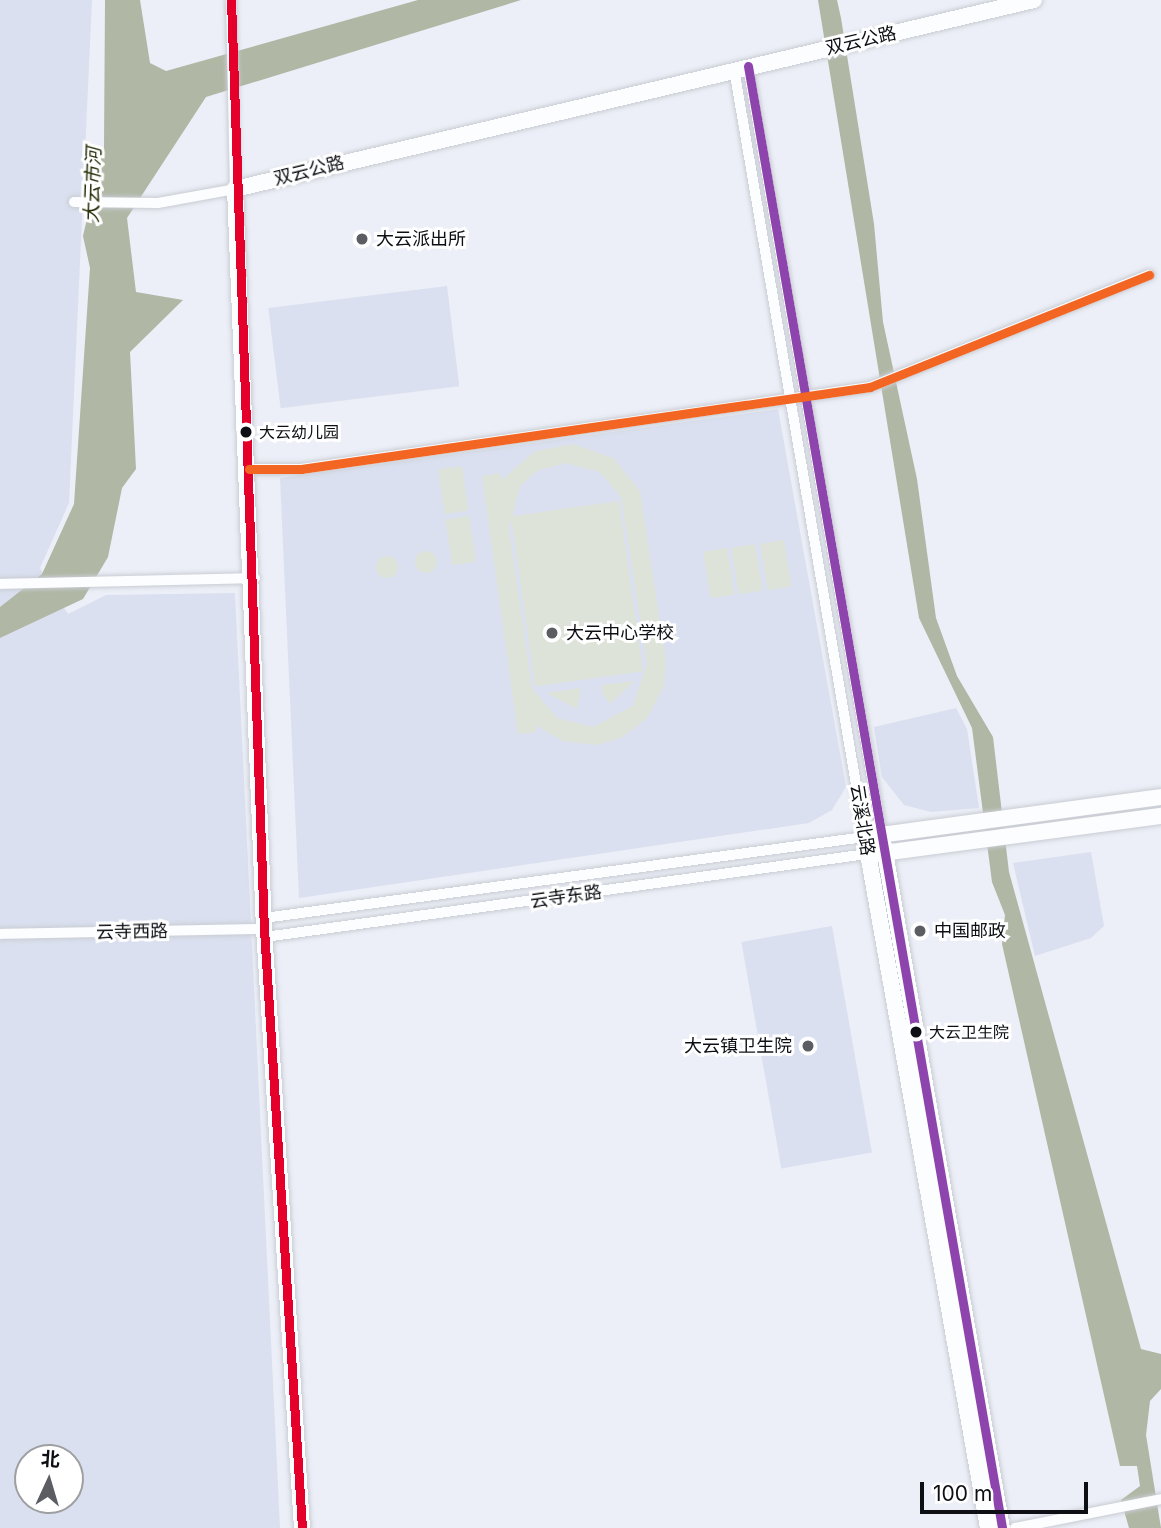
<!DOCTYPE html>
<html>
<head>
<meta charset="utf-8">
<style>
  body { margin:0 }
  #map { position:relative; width:1161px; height:1528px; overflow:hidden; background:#eceff7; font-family:Inter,"Noto Sans SC",sans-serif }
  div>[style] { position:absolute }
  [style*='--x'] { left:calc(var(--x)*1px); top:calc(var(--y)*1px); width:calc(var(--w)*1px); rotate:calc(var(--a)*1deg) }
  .built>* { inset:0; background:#dae0ef; transform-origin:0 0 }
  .green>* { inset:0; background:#dde3d9; transform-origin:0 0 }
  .round { border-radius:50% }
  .water>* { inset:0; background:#b0b7a4 }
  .roads { filter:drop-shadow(0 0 2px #c9ccd3) drop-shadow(0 0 2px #c9ccd3) }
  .street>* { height:10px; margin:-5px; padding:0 5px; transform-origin:5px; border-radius:5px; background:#fcfdfe }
  .secondary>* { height:16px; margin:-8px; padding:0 8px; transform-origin:8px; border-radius:8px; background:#fcfdfe }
  .bus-1>* { height:9px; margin:-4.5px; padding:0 4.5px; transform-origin:4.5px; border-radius:4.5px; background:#e4002b }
  .bus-2>* { height:9px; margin:-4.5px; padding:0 4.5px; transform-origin:4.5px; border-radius:4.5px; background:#8e44ad }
  .bus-3>* { height:9px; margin:-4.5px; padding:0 4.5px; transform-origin:4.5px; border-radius:4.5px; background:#f26522 }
  .dots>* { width:19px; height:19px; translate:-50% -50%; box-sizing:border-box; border:4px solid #fff; border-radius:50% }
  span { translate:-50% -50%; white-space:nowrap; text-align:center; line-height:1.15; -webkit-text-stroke:6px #fff; paint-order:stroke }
  .bus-label { font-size:16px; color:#0d0f14 }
  .left { translate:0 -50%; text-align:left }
  .street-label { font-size:18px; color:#0d0f14 }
  .poi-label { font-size:18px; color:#0d0f14 }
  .right { translate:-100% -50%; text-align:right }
  .water-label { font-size:19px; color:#262f09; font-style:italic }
  .north { position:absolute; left:14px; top:1444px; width:70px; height:70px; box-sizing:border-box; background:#fff; border:2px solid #9e9fa1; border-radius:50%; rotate:4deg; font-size:19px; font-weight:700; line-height:28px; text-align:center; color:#0d0f14 }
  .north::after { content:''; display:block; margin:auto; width:24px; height:32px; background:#5b5d63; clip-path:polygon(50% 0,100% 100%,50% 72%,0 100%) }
  .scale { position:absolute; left:920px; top:1482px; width:168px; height:32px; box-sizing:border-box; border:4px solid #0d0f14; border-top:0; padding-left:9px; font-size:21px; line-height:24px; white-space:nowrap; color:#0d0f14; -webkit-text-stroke:5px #fff; paint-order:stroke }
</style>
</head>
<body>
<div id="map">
  <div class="built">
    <div style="clip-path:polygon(evenodd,0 0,92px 0,69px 503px,40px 568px,68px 614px,106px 595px,235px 593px,280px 1528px,0 1528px,0 0,28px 1458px,70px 1458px,70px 1500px,28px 1500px,28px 1458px)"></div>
    <div style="left:447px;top:286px;width:101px;height:180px;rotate:83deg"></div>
    <div style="clip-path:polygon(778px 409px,846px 787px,832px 810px,809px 823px,299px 898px,280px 478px)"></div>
    <div style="clip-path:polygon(956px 708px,967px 729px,979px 808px,931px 812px,904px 805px,882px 777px,874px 727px)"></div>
    <div style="clip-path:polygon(1091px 852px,1104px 926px,1091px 938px,1035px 956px,1013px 863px)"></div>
    <div style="left:832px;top:926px;width:230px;height:92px;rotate:80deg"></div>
  </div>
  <div class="green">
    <div style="clip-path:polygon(evenodd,573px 444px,613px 458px,640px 491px,666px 661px,664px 686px,648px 717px,621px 738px,596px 745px,562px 741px,536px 725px,536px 732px,518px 734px,482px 476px,500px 473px,502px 480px,535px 451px,573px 444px,565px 463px,600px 472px,621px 497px,647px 663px,633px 706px,593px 727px,557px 718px,532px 688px,509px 529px,520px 486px,537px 471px,565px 463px)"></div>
    <div style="left:462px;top:466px;width:45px;height:24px;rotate:82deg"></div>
    <div style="left:619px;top:501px;width:172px;height:109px;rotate:82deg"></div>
    <div style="left:469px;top:516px;width:46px;height:24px;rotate:81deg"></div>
    <div style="left:784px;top:540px;width:47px;height:24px;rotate:81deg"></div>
    <div style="left:755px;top:544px;width:47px;height:24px;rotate:81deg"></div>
    <div style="left:727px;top:548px;width:47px;height:24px;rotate:81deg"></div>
    <div class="round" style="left:415px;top:551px;width:22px;height:22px"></div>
    <div class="round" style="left:376px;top:556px;width:22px;height:22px"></div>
    <div style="clip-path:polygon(635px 681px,610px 704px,603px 695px,601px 685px)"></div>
    <div style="clip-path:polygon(581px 688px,577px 709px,547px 693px)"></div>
  </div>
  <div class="water">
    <div style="clip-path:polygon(105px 0,140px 0,150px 63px,166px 71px,418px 0,521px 0,206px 97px,127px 218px,136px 292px,183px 300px,130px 352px,136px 469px,122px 488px,108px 557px,83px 599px,0 638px,0 607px,42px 574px,74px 504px,90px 268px,83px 236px,104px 147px)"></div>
    <div style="clip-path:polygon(818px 0,837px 0,841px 18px,874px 224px,883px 322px,917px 479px,936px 618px,957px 676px,993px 737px,1009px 872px,1141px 1349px,1161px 1354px,1161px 1389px,1150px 1401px,1146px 1435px,1161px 1528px,1129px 1528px,1121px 1500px,1140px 1486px,1137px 1466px,1120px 1466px,1002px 944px,1005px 915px,992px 882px,972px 728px,919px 618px)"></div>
  </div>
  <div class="roads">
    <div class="street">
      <div style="--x:748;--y:66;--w:781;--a:80.12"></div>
      <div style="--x:74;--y:202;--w:84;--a:0.7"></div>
      <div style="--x:158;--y:203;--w:78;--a:-10.3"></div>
      <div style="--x:235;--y:189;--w:189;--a:-91.2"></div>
      <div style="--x:249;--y:469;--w:52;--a:0"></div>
      <div style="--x:301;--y:469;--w:575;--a:-8.2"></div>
      <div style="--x:870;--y:387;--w:301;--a:-21.9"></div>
      <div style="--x:0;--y:584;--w:255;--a:-1.3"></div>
      <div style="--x:264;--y:918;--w:606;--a:-7.68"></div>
      <div style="--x:865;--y:837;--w:779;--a:-99.68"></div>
      <div style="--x:0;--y:934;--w:264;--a:-1.1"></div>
      <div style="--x:265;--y:937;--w:608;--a:-7.85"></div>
      <div style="--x:1015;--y:1528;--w:149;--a:-11.2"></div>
    </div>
    <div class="secondary">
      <div style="--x:882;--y:835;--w:703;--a:80.18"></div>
      <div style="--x:875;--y:854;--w:289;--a:-7.6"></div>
      <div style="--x:302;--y:1528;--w:600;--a:-93.63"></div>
      <div style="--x:264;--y:929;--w:741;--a:-92.24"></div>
      <div style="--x:235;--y:189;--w:821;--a:-13.31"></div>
      <div style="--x:988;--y:1528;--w:702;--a:-100.09"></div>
      <div style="--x:865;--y:837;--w:299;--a:-7.7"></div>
    </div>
  </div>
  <div class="bus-1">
    <div style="--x:231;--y:0;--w:930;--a:87.97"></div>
    <div style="--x:264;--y:929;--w:600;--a:86.37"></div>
  </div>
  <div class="bus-2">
    <div style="--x:748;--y:66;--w:1484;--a:80.14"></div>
  </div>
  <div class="bus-3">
    <div style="--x:249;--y:469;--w:52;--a:0"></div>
    <div style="--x:301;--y:469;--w:575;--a:-8.2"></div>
    <div style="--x:870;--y:387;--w:301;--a:-21.9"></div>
  </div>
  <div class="dots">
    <div style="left:362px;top:239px;background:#5b5d63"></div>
    <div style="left:246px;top:432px;background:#0d0f14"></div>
    <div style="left:552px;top:633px;background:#5b5d63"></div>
    <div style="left:920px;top:931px;background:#5b5d63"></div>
    <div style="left:916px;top:1032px;background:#0d0f14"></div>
    <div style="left:808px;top:1046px;background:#5b5d63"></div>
  </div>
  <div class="bus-label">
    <span class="left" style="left:259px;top:432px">大云幼儿园</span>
    <span class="left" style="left:929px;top:1032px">大云卫生院</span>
  </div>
  <div class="street-label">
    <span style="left:861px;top:41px;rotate:-13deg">双云公路</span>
    <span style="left:309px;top:171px;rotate:-14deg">双云公路</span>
    <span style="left:862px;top:820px;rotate:81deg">云溪北路</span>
    <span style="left:566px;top:897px;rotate:-8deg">云寺东路</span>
    <span style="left:132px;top:932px;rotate:-1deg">云寺西路</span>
  </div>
  <div class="poi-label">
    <span class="left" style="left:376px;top:239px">大云派出所</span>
    <span class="left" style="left:566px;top:633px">大云中心学校</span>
    <span class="left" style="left:934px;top:931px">中国邮政</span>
    <span class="right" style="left:792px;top:1046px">大云镇卫生院</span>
  </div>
  <div class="water-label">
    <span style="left:93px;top:185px;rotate:-88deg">大云市河</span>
  </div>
  <div class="north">北</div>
  <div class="scale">100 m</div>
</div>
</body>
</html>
